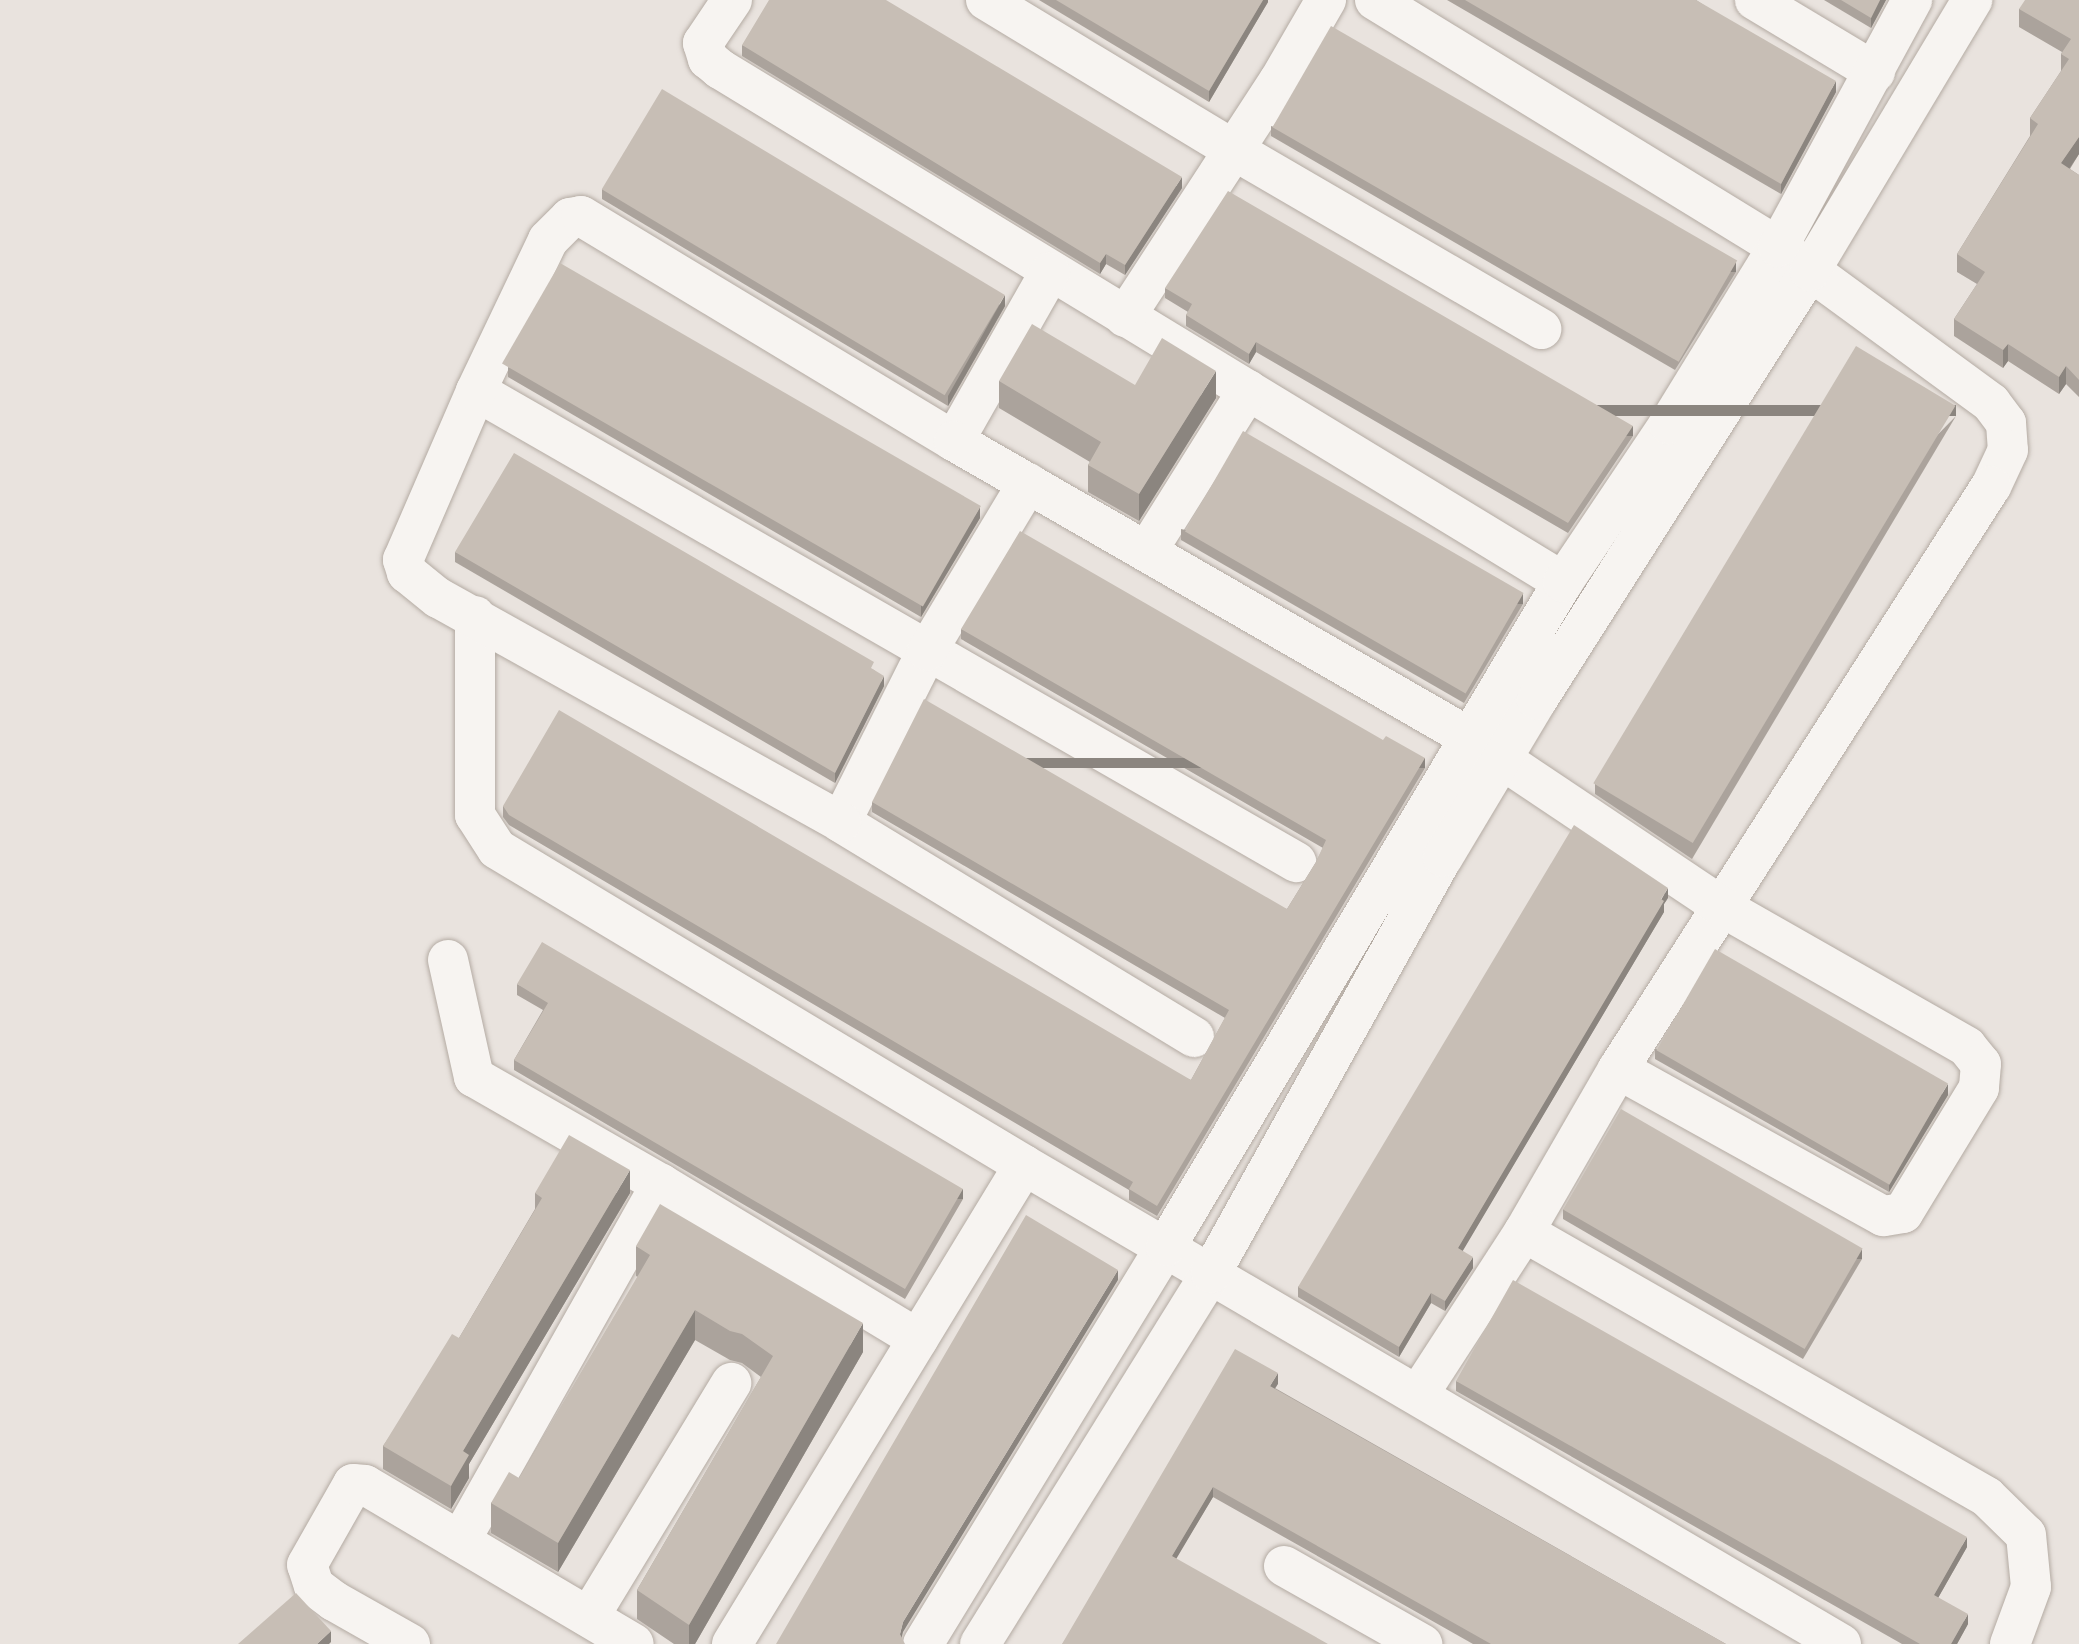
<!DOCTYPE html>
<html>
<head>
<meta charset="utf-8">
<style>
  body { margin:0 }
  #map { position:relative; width:2079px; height:1644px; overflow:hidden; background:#e9e3de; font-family:Montserrat,sans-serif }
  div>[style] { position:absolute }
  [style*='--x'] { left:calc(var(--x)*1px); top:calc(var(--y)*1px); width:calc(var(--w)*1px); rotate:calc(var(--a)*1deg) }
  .roads { filter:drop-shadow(0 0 2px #b4aba3) drop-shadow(0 0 2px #b4aba3) }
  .street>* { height:40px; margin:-20px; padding:0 20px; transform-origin:20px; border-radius:20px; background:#f7f4f1 }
  .wall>* { inset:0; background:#aba39c }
  .shaded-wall>* { inset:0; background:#8b857f; transform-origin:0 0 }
  .building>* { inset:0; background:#c7beb5; transform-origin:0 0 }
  span { translate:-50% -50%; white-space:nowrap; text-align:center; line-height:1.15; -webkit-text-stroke:7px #f7f2ee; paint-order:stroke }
</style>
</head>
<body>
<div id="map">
  <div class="roads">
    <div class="street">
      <div style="--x:732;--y:0;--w:52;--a:124"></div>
      <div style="--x:703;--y:43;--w:17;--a:73"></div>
      <div style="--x:708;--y:59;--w:16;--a:40"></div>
      <div style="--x:720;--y:69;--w:987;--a:31.32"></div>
      <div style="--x:986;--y:0;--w:288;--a:31.2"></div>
      <div style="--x:1232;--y:149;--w:358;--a:30.2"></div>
      <div style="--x:1375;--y:0;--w:473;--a:31.5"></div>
      <div style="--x:1778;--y:247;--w:264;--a:36.2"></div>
      <div style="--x:1991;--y:403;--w:25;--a:53"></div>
      <div style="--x:2006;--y:423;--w:27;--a:86"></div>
      <div style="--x:2008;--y:450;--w:40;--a:115"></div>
      <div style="--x:1991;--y:486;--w:692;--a:122.61"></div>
      <div style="--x:1618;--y:1069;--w:188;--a:120"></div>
      <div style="--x:1524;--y:1232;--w:194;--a:123"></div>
      <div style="--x:1755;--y:0;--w:140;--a:31"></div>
      <div style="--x:1125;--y:317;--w:282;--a:-56.9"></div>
      <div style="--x:1279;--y:81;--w:94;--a:-59.9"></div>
      <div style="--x:476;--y:391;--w:946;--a:29.87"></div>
      <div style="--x:954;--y:441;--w:194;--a:-60.4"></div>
      <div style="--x:1147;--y:551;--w:190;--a:-57.9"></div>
      <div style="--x:475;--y:616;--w:199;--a:90"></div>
      <div style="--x:475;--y:815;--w:40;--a:57.1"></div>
      <div style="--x:497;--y:849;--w:614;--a:30.95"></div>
      <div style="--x:1024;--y:1165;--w:947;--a:30.38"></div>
      <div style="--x:841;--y:822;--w:191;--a:-63.3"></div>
      <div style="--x:927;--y:651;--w:196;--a:-59"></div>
      <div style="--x:448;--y:960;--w:120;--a:77.5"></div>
      <div style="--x:474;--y:1077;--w:215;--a:29.8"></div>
      <div style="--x:661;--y:1184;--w:300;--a:31.1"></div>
      <div style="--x:1194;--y:1037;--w:413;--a:-148.7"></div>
      <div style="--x:841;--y:822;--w:461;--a:-150.9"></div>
      <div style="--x:438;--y:598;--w:40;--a:-141"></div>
      <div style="--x:407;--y:573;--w:14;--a:-107"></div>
      <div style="--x:403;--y:560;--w:184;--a:-66.6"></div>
      <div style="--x:476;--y:391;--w:167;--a:-64.5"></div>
      <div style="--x:548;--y:240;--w:31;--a:-45"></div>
      <div style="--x:570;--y:218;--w:11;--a:-10"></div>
      <div style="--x:581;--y:216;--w:436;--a:31.1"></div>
      <div style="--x:954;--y:441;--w:595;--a:29.92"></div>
      <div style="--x:1470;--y:738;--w:303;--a:33.8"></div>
      <div style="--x:1722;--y:907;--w:282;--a:29.7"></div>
      <div style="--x:1967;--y:1047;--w:22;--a:51"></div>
      <div style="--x:1981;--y:1064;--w:24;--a:95"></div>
      <div style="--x:1979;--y:1088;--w:146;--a:121.3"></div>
      <div style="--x:1903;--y:1213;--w:20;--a:171"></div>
      <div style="--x:1883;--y:1216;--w:303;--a:-151"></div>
      <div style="--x:1524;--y:1232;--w:533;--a:29.78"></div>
      <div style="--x:1987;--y:1497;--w:54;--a:44.3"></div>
      <div style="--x:2026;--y:1535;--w:52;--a:84.5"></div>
      <div style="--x:2031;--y:1587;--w:61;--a:110.2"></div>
      <div style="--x:460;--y:1541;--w:410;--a:-60.6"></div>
      <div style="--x:1284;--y:1566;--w:159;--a:29.5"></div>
      <div style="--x:589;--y:1617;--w:274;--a:-58.7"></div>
      <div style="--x:410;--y:1644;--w:87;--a:-150.5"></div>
      <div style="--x:334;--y:1601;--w:25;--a:-143"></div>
      <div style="--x:314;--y:1586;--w:22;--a:-108"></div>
      <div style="--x:307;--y:1565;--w:93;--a:-60.4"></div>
      <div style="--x:353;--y:1484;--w:12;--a:5"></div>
      <div style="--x:365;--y:1485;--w:312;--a:30.6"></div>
      <div style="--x:732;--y:1644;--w:561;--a:-58.63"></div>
      <div style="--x:923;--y:1644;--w:466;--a:-58.6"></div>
      <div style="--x:1166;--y:1246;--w:774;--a:-59.13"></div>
      <div style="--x:1563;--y:582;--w:190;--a:-56.1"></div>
      <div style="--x:1669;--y:424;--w:208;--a:-58.4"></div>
      <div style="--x:1778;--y:247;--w:281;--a:-61.5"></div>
      <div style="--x:980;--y:1644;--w:437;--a:-58.1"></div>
      <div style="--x:1211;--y:1273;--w:476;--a:-60.9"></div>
      <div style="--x:1443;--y:857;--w:183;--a:-59.1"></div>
      <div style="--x:1537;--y:700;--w:508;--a:-57.53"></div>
      <div style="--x:1810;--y:271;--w:316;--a:-59.1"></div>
    </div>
  </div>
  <div class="wall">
    <div style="clip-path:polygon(1039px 0,1268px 0,1268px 2px,1209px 102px)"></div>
    <div style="clip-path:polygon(1447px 0,1696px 0,1836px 92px,1781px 194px)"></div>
    <div style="clip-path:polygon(1824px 0,1886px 0,1871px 28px)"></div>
    <div style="clip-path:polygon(2079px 0,2079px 154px,2070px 169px,2079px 175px,2079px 397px,2066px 384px,2059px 394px,2008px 361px,2003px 368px,1954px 336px,1954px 319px,1977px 284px,1957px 272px,1957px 254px,2030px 136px,2030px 118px,2061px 71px,2061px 54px,2062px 52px,2019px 27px,2019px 9px)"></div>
    <div style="clip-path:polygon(742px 45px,1182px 188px,1125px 275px,1106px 264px,1100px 274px,742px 56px)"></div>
    <div style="clip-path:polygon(1271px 126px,1736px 272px,1675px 370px,1271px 136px)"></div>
    <div style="clip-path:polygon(602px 189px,1005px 306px,948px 406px,602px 199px)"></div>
    <div style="clip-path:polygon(1165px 288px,1633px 436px,1568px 533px,1256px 352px,1249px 364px,1186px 326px,1186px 315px,1188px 312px,1165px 298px)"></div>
    <div style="clip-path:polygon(508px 367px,980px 518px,921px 617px,508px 377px)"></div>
    <div style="clip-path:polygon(999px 381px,1135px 385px,1216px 398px,1139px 521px,1088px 492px,1088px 465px,1090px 462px,999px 408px)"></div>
    <div style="clip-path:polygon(1956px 416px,1692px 859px,1595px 794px,1595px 784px)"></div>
    <div style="clip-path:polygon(1181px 529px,1523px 604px,1464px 703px,1181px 540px)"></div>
    <div style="clip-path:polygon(455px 552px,874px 670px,884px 686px,835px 783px,455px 562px)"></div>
    <div style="clip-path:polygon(961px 629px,1425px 768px,1157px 1216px,1129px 1200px,1129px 1190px,531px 838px,509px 825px,503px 817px,503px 806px,1191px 1080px,1225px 1018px,872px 812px,872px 802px,1287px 909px,1316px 862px,1323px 848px,961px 639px)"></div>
    <div style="clip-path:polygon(1668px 898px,1664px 904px,1664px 912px,1462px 1251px,1473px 1268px,1445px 1311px,1431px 1303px,1399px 1357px,1298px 1297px,1298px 1287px)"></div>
    <div style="clip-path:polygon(517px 984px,963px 1199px,905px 1299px,514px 1070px,514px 1060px,543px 1010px,517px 995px)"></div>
    <div style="clip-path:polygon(1655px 1049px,1948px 1095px,1889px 1192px,1655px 1059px)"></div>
    <div style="clip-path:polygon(535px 1193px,630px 1193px,469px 1464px,469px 1478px,451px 1509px,383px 1469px,383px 1446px,459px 1338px,535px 1209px)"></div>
    <div style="clip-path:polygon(1563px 1209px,1862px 1259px,1803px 1359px,1563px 1219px)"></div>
    <div style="clip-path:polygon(636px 1246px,863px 1352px,695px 1644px,674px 1644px,637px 1619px,637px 1590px,761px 1377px,742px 1363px,730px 1360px,695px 1340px,558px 1572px,491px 1533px,491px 1503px,519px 1478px,638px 1277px,636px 1276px)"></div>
    <div style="clip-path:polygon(1456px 1381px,1967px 1547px,1938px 1598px,1968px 1624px,1957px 1644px,1902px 1644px,1456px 1391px)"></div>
    <div style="clip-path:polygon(1278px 1384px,1275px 1388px,1726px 1644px,1473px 1644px,1213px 1497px,1176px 1558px,1062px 1644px)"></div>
  </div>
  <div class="shaded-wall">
    <div style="clip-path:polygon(1263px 0,1268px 0,1268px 2px,1209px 102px,1209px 91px)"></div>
    <div style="clip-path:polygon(1880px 0,1886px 0,1871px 28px,1871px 18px)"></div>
    <div style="clip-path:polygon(1836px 81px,1836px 92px,1781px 194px,1781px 184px)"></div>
    <div style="clip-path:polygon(2079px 137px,2079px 154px,2061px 181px,2061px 163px)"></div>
    <div style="clip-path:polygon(1182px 177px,1182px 188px,1125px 275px,1125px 265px)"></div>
    <div style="clip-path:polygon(1106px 254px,1106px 264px,1100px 274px,1100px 263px)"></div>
    <div style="left:1736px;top:262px;width:10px;height:115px;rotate:90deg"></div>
    <div style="clip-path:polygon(1005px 295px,1005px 306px,948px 406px,948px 396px)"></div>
    <div style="clip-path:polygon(1256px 342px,1256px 352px,1249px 364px,1249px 354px)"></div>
    <div style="clip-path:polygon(2008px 344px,2008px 361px,2003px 368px,2003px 350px)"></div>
    <div style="clip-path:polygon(2066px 366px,2066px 384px,2059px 394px,2059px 377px)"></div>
    <div style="clip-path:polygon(1216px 371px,1216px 398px,1139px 521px,1139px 494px)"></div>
    <div style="left:1956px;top:405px;width:11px;height:517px;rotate:90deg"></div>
    <div style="left:1633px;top:426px;width:10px;height:117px;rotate:90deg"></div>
    <div style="clip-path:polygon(980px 507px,980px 518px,921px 617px,921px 606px)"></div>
    <div style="left:1523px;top:594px;width:10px;height:115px;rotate:90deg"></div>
    <div style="clip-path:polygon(884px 676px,884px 686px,835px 783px,835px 773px)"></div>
    <div style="left:1425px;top:758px;width:10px;height:522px;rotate:90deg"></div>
    <div style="clip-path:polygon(1668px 888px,1668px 898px,1664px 904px,1664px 912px,1458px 1259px,1458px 1248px)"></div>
    <div style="clip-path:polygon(1948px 1084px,1948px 1095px,1889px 1192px,1889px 1182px)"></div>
    <div style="clip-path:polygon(630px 1170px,630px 1193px,469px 1464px,469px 1478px,451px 1509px,451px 1486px,463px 1451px)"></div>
    <div style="left:963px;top:1189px;width:10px;height:116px;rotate:90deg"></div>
    <div style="left:1862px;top:1249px;width:10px;height:116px;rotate:90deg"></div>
    <div style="clip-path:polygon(1473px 1257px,1473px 1268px,1445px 1311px,1445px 1301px)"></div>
    <div style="clip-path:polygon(1118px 1270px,1118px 1280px,903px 1632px,900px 1644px,900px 1634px,903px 1622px)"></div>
    <div style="clip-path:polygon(1431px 1293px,1431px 1303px,1399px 1357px,1399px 1347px)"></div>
    <div style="clip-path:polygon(695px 1310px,695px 1340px,558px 1572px,558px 1543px)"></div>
    <div style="clip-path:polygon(863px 1323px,863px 1352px,695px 1644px,689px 1644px,689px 1625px)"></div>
    <div style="clip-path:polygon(1278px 1373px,1278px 1384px,1270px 1396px,1270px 1386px)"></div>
    <div style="clip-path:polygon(1213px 1487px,1213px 1497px,1172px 1566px,1172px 1556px)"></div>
    <div style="clip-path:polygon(1967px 1537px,1967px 1547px,1934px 1605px,1934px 1595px)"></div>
    <div style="clip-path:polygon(1968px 1614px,1968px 1624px,1957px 1644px,1951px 1644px)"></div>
    <div style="clip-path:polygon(331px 1631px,331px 1642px,329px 1644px,317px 1644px)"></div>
  </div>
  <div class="building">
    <div style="clip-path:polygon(769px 0,886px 0,1182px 177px,1125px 265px,1106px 254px,1100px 263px,742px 45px)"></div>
    <div style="clip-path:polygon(1056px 0,1263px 0,1209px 91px)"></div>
    <div style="clip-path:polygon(1465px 0,1696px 0,1836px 81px,1781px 184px)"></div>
    <div style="clip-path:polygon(1841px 0,1880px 0,1871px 18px)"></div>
    <div style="clip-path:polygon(2025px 0,2079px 0,2079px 137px,2061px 163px,2079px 175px,2079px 380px,2066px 366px,2059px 377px,2008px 344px,2003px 350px,1954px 319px,1985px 272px,1957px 254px,2038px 124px,2030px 118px,2069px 59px,2061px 54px,2071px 39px,2019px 9px)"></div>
    <div style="left:1331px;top:26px;width:469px;height:117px;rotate:30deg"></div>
    <div style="left:662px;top:89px;width:400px;height:117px;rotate:31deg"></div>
    <div style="clip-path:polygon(1228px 191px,1633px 426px,1568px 523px,1256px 342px,1249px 354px,1186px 315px,1192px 304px,1165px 288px)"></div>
    <div style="left:560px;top:263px;width:486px;height:116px;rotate:30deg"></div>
    <div style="clip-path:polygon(1032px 324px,1135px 385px,1162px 338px,1216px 371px,1139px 494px,1088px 465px,1101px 442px,999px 381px)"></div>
    <div style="left:1856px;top:346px;width:116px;height:510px;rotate:31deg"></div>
    <div style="left:1243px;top:431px;width:324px;height:116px;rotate:30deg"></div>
    <div style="clip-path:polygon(514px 453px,874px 662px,871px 668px,884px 676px,835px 773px,455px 552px)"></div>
    <div style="clip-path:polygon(1020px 531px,1383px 740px,1386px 736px,1425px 758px,1157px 1206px,1129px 1189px,1133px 1182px,531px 828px,509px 815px,503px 806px,559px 710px,1191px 1080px,1229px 1010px,872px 802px,924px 699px,1287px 909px,1316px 862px,1326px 840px,961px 629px)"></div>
    <div style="clip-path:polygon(1574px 825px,1668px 888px,1661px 899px,1664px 901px,1458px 1248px,1473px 1257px,1445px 1301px,1431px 1293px,1399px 1347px,1298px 1287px)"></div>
    <div style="clip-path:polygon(542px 942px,963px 1189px,905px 1289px,514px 1060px,548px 1003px,517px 984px)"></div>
    <div style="left:1715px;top:949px;width:269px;height:117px;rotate:30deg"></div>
    <div style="left:1621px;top:1109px;width:279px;height:116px;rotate:30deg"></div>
    <div style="clip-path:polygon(569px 1135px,630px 1170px,463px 1451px,469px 1455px,451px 1486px,383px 1446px,452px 1334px,459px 1338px,542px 1198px,535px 1193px)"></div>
    <div style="clip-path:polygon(660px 1204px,863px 1323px,689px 1625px,637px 1590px,773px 1356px,742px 1334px,730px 1331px,695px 1310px,558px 1543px,491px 1503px,509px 1472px,519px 1478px,650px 1255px,636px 1246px)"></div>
    <div style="clip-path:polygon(1026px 1215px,1118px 1270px,903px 1622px,900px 1634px,905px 1644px,776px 1644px)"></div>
    <div style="clip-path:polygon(1513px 1280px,1967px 1537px,1934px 1595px,1968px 1614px,1951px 1644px,1920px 1644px,1456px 1381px)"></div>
    <div style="clip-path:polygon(1235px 1349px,1278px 1373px,1270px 1386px,1726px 1644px,1491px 1644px,1213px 1487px,1172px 1556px,1328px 1644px,1062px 1644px)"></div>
    <div style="clip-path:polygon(296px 1593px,331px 1631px,317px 1644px,238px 1644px)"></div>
  </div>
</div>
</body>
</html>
